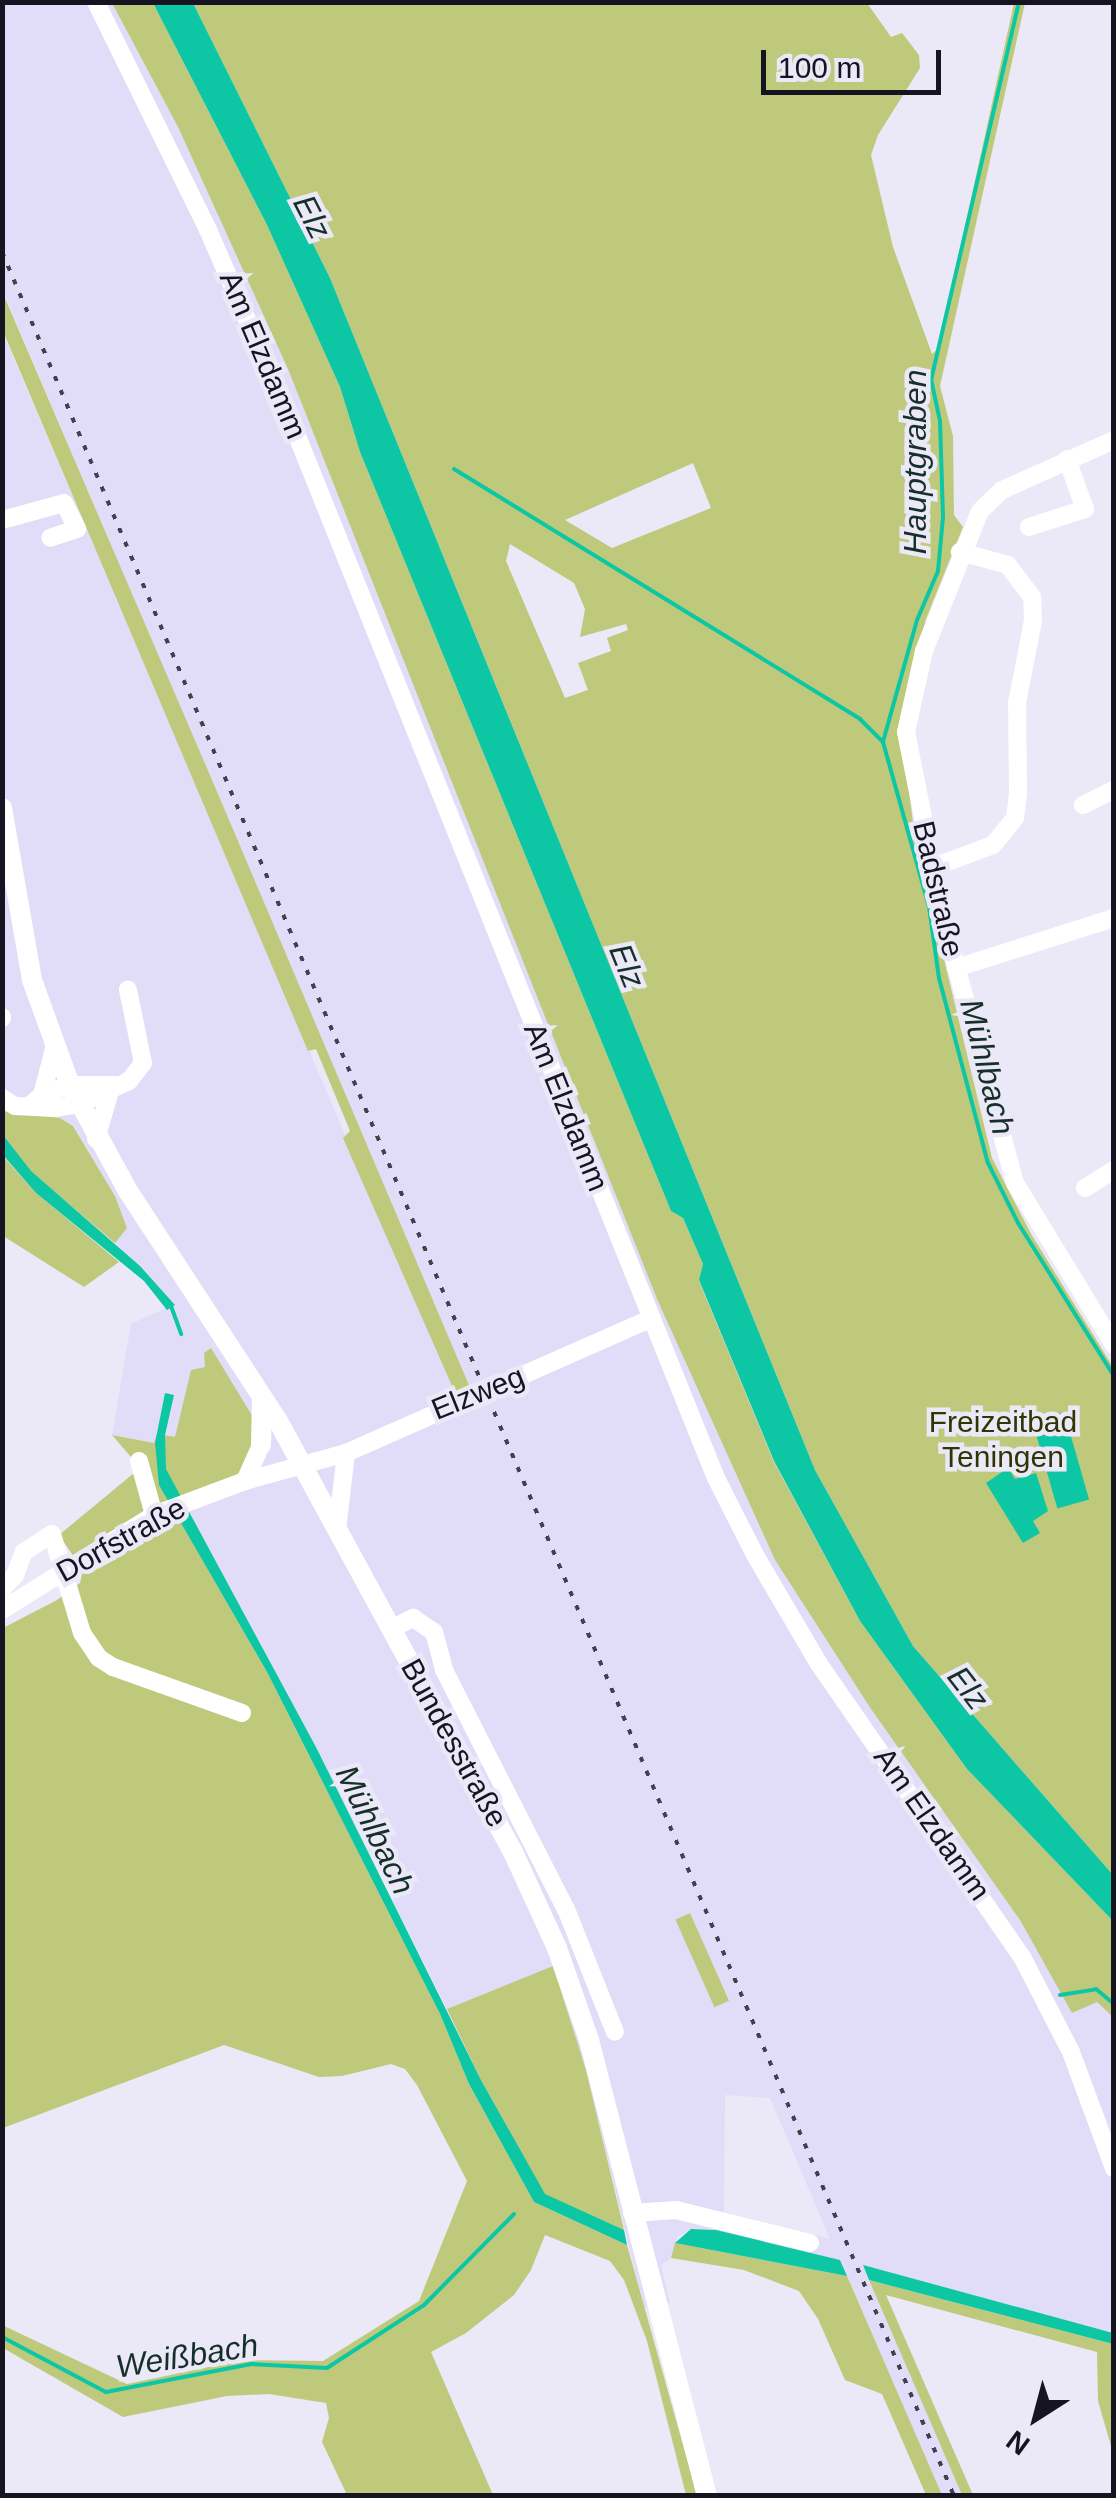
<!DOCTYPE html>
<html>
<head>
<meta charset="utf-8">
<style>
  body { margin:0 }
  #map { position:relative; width:1116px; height:2498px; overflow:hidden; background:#ebe8f8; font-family:Arial,sans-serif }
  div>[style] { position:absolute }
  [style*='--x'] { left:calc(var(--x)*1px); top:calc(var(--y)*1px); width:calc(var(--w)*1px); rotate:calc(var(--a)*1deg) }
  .built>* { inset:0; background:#e1dcf8 }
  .green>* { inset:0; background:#bfc97b; transform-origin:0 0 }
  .water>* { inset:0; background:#0cc6a4; transform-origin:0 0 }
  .stream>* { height:4px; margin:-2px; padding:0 2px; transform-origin:2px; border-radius:2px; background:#0cc6a4 }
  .minor>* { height:18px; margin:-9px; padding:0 9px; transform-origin:9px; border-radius:9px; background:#fff }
  .major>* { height:20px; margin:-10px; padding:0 10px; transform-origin:10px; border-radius:10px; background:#fff }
  .rail>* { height:4px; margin-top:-2px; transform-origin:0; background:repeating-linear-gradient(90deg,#43404e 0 5px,transparent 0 15px) }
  span { translate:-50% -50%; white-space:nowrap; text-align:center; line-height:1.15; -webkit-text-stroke:9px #ebe8f8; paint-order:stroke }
  .street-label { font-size:30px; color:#171422 }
  .park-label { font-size:30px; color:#313503 }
  .water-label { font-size:32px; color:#162f28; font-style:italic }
  .frame { position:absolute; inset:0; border:5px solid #171422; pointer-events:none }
  .north { position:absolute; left:986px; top:2368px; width:100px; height:100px; -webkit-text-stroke:8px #ebe8f8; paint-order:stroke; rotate:216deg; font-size:28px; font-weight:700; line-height:40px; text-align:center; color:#171422 }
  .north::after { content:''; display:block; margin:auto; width:35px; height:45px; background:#171422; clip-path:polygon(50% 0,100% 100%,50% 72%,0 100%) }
  .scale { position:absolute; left:761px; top:50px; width:180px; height:45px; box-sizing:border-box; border:5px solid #171422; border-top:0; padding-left:12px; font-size:30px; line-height:35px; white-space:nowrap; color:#171422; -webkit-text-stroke:8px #ebe8f8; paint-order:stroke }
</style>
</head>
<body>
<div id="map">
  <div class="built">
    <div style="clip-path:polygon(evenodd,3px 3px,112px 3px,178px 127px,288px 369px,657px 1299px,775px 1560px,871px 1709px,1020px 1920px,1072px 2012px,1097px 2002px,1113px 2016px,1113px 2333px,863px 2266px,962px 2495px,942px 2495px,840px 2260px,711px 2229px,691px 2229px,678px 2236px,671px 2258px,661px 2265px,670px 2302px,644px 2308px,586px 2070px,553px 1967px,447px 2009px,317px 1749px,182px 1502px,256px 1422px,211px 1349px,204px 1353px,205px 1367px,191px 1370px,175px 1438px,155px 1443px,112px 1435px,131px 1324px,175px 1304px,115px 1243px,127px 1228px,115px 1196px,74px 1126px,60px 1118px,3px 1111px,2px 331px,456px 1395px,470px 1389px,3px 291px,3px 3px,689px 1913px,729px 2000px,728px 2001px,714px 2005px,676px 1919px,689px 1913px,3px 3px,725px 2095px,770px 2098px,830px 2239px,724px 2212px,725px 2095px)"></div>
  </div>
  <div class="green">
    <div style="clip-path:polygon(112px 3px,153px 3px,267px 225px,340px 387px,360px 452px,671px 1211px,683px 1218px,703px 1264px,699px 1281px,774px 1462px,860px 1621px,967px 1769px,1113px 1921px,1113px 2017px,1097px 2002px,1072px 2013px,1020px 1920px,871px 1709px,775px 1560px,657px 1299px,288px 369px,178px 127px)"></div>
    <div style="clip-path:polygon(evenodd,193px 3px,867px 3px,891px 37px,902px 33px,919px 55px,920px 68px,878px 135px,871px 155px,893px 247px,932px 354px,938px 349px,1014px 3px,1025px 3px,940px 386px,953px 436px,954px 515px,963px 527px,926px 619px,901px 725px,915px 839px,992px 1158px,1031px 1234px,1113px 1367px,1113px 1875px,913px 1646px,815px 1470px,330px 278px,193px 3px,693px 463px,711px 508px,612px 548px,565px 520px,693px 463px,193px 3px,510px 544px,574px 583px,585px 609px,580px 637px,626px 624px,628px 630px,607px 638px,611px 651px,578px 663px,588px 690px,565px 698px,506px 561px,510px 544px)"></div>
    <div style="clip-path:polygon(2px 291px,215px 787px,471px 1390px,456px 1395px,343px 1138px,350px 1131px,316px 1049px,308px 1051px,3px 331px)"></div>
    <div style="clip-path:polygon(2px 1111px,60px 1118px,73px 1126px,115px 1196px,127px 1228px,115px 1243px,30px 1171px,3px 1135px)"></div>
    <div style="clip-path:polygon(2px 1155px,36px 1193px,119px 1262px,84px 1287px,3px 1236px)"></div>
    <div style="clip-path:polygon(211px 1348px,256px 1422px,248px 1470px,172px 1507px,267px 1672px,440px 2014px,469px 2084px,534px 2202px,627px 2245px,697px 2495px,686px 2495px,647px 2341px,624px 2280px,610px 2261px,545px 2235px,531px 2270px,514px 2295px,466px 2333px,431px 2352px,493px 2495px,347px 2495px,322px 2442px,329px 2418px,326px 2403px,269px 2394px,227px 2396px,123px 2417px,3px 2348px,2px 2325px,127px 2384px,242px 2360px,323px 2361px,419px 2301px,467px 2181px,417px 2085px,405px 2069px,391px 2064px,342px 2076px,319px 2077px,224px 2045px,3px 2128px,3px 1628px,57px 1600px,80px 1583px,83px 1570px,59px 1535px,134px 1473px,131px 1457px,112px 1435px,154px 1443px,157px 1434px,175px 1437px,191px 1370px,205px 1367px,204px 1353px)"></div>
    <div style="left:690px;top:1913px;width:96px;height:16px;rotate:66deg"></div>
    <div style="clip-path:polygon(553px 1966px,586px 2070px,624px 2230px,545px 2195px,481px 2080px,447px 2009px)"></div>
    <div style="clip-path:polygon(675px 2243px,847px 2276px,942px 2495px,926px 2495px,882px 2394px,845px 2380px,818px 2319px,799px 2291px,744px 2270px,671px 2258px)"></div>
    <div style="clip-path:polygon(869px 2280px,1113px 2344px,1113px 2453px,1098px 2401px,1097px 2352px,886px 2295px,973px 2495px,962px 2495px)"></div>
  </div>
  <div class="water">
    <div style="clip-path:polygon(153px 3px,193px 3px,330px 278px,815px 1470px,913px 1646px,1113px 1875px,1113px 1921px,967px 1769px,860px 1621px,774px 1461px,699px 1280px,703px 1264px,683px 1218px,671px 1211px,360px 452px,340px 387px,267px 225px)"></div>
    <div style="clip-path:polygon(3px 1135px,31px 1171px,140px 1266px,175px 1305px,167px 1310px,144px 1281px,36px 1193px,3px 1155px)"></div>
    <div style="clip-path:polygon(165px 1393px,174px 1395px,165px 1435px,166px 1469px,317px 1749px,481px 2080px,545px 2194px,624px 2230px,627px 2245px,534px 2202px,469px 2084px,440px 2014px,267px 1672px,159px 1485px,155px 1443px)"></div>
    <div style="left:1064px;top:1412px;width:91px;height:33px;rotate:74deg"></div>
    <div style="clip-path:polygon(1008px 1468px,1015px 1479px,1036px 1473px,1048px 1511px,1033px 1521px,1040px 1533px,1023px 1543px,986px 1483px)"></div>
    <div style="clip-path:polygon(691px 2229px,716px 2230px,840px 2260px,847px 2276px,675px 2243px)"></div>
    <div style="clip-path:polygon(863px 2265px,1113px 2333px,1113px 2344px,869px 2280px)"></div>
  </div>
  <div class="stream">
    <div style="--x:1019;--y:2;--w:387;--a:103.1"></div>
    <div style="--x:931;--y:379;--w:43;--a:77.9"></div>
    <div style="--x:940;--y:421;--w:96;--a:88.2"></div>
    <div style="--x:943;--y:517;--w:54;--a:95.3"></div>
    <div style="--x:938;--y:571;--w:53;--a:113.2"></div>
    <div style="--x:917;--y:620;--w:127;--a:105.6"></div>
    <div style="--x:883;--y:742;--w:171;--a:74.4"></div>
    <div style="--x:929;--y:907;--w:72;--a:82"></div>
    <div style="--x:939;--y:978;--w:191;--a:75.2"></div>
    <div style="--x:988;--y:1163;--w:67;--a:63.4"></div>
    <div style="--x:1018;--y:1223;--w:181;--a:57.9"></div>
    <div style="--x:454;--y:469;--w:477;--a:31.6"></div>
    <div style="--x:860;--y:719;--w:33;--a:45"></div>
    <div style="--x:171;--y:1306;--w:30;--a:70"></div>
    <div style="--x:1060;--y:1995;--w:36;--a:-9"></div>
    <div style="--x:1096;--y:1989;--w:23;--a:40"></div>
    <div style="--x:2;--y:2337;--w:118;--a:27.9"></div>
    <div style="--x:106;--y:2392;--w:148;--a:-10.9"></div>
    <div style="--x:251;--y:2364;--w:76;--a:3"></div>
    <div style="--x:327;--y:2368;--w:116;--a:-33"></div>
    <div style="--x:424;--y:2305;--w:128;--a:-45.3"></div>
  </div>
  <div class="minor">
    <div style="--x:96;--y:2;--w:254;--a:63.8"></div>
    <div style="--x:208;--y:230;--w:192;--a:66.4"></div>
    <div style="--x:285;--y:406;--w:1155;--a:68.1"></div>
    <div style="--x:716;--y:1478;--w:86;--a:63.1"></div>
    <div style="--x:755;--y:1555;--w:126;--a:59.6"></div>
    <div style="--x:819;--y:1664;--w:356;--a:55.3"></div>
    <div style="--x:1022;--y:1957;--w:107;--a:62.7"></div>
    <div style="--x:1071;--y:2052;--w:124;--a:69.7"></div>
    <div style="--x:1114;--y:440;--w:123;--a:155.9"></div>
    <div style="--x:1002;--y:490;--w:30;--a:136"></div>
    <div style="--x:980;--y:511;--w:151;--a:111.8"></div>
    <div style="--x:924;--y:651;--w:83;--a:102.5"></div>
    <div style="--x:906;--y:732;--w:190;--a:78.7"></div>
    <div style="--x:943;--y:918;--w:275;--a:74.8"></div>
    <div style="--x:1015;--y:1183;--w:190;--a:58.6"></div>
    <div style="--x:2;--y:520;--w:64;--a:-15.3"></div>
    <div style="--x:64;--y:503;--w:29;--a:63"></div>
    <div style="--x:77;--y:529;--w:28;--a:162"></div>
    <div style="--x:1029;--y:527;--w:59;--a:-17.8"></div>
    <div style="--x:1085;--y:509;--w:53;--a:-109.8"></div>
    <div style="--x:1083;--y:805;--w:34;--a:-26"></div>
    <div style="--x:931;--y:868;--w:66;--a:-20.4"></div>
    <div style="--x:993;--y:845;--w:35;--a:-51"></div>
    <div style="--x:1015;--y:818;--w:24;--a:-83"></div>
    <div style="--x:1018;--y:794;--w:91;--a:-90.6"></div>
    <div style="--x:1017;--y:703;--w:84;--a:-79"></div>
    <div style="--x:1033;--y:621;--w:24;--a:-92"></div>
    <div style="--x:1032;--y:597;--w:40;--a:-127"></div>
    <div style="--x:1008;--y:565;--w:50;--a:-164.8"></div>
    <div style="--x:956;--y:968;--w:166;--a:-17.6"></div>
    <div style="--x:2;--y:1017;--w:1;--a:90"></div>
    <div style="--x:42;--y:1095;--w:48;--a:-75.4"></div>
    <div style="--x:2;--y:1098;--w:15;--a:32"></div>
    <div style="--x:15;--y:1106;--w:39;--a:3"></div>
    <div style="--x:54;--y:1108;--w:25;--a:-9"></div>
    <div style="--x:79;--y:1104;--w:55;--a:-24.7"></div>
    <div style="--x:129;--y:1081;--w:23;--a:-52"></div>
    <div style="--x:143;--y:1063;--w:75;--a:-101.6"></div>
    <div style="--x:29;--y:1106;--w:17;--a:-40"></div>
    <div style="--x:42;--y:1095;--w:30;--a:-20"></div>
    <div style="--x:70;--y:1085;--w:46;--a:0"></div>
    <div style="--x:96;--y:1139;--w:50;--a:-73.7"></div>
    <div style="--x:1085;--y:1188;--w:34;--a:-32"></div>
    <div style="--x:139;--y:1461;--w:56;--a:74.5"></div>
    <div style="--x:245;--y:1481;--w:39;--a:-66"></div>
    <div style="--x:337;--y:1530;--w:78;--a:-83.3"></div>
    <div style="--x:2;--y:1589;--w:19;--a:-47"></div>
    <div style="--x:15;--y:1575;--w:25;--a:-69"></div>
    <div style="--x:24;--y:1552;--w:33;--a:-33"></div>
    <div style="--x:52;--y:1534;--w:103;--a:73.1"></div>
    <div style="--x:82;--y:1633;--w:30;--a:56"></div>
    <div style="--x:99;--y:1658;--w:17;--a:33"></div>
    <div style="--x:113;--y:1667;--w:137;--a:19.6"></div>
    <div style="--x:2;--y:1610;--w:179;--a:-32"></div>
    <div style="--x:154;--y:1515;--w:97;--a:-20.5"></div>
    <div style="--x:245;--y:1481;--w:105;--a:-15.5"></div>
    <div style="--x:346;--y:1453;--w:334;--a:-23.8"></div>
    <div style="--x:391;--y:1629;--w:25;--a:-27"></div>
    <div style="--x:413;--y:1618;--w:25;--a:34"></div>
    <div style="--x:434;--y:1632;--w:39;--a:75"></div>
    <div style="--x:444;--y:1670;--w:268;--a:63"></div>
    <div style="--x:566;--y:1909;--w:132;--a:68.3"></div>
    <div style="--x:632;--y:2213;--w:44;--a:-3.9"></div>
    <div style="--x:676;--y:2210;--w:138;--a:13.8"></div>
  </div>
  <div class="major">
    <div style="--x:2;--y:808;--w:175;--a:80.1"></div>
    <div style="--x:32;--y:980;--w:112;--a:70.1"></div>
    <div style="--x:70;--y:1085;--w:121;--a:61.3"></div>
    <div style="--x:128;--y:1191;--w:275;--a:56.9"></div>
    <div style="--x:278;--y:1421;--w:491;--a:61.4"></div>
    <div style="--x:513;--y:1852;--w:106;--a:65.4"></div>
    <div style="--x:557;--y:1948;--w:97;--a:70.8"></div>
    <div style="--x:589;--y:2040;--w:471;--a:75.5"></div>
    <div style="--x:261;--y:1445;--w:48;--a:-88.8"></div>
  </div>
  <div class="rail">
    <div style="--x:2;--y:252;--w:2438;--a:67.01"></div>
  </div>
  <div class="street-label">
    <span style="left:263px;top:355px;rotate:67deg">Am Elzdamm</span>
    <span style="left:938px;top:889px;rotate:77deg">Badstraße</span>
    <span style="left:566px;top:1107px;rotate:68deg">Am Elzdamm</span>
    <span style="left:478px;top:1393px;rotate:-22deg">Elzweg</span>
    <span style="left:121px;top:1540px;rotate:-29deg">Dorfstraße</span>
    <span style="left:454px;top:1743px;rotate:61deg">Bundesstraße</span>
    <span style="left:932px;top:1824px;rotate:55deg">Am Elzdamm</span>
  </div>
  <div class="park-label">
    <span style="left:1003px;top:1439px">Freizeitbad<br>Teningen</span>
  </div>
  <div class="water-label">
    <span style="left:312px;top:217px;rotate:63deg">Elz</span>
    <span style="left:915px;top:462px;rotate:-90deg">Hauptgraben</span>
    <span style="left:627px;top:966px;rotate:68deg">Elz</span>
    <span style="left:987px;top:1067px;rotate:76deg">Mühlbach</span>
    <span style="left:968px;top:1688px;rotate:52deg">Elz</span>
    <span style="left:375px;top:1830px;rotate:64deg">Mühlbach</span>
    <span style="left:187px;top:2356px;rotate:-9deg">Weißbach</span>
  </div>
  <div class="frame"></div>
  <div class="north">N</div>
  <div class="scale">100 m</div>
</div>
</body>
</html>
